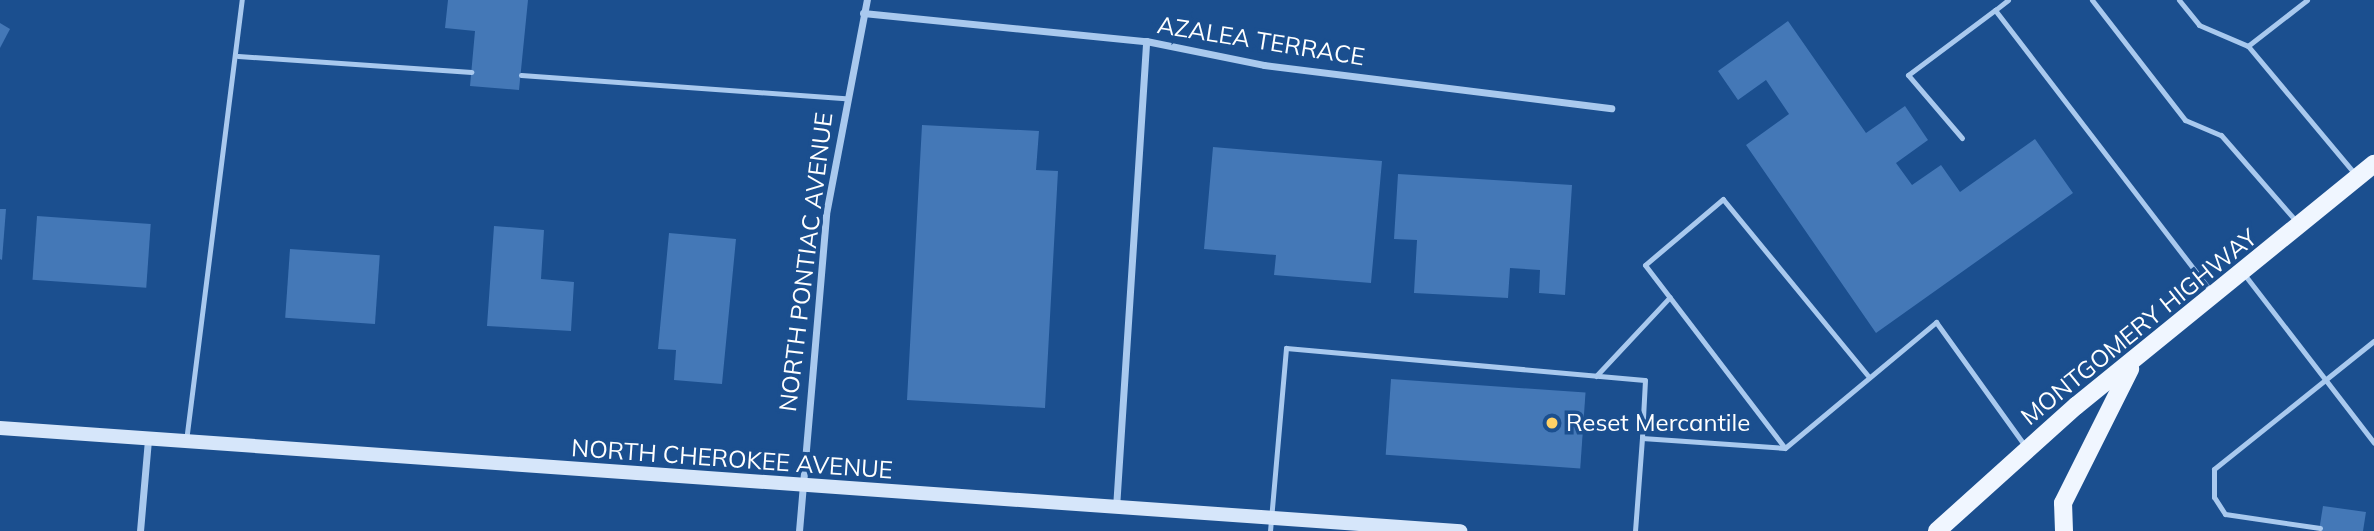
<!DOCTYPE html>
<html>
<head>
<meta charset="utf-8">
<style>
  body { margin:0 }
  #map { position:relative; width:2374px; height:531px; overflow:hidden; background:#1b4f8f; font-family:Mulish,sans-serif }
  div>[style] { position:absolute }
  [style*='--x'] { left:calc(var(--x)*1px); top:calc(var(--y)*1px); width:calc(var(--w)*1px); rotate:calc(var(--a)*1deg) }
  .building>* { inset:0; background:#4478b7; transform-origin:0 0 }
  .lane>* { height:5px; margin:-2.5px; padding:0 2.5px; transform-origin:2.5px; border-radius:2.5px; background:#a9c9ee }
  .street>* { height:7px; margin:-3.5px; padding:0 3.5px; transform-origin:3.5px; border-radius:3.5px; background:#a9c9ee }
  .secondary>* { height:14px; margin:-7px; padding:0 7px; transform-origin:7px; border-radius:7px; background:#d6e6fa }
  .primary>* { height:18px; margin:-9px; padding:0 9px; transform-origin:9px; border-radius:9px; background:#f0f6ff }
  .dots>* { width:19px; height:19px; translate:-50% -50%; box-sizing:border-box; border:4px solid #1b4f8f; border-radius:50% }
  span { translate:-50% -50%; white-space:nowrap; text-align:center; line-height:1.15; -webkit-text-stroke:7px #1b4f8f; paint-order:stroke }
  .street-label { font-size:24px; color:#fff }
  .poi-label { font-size:24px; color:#fff }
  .left { translate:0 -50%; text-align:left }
</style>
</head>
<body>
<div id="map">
  <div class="building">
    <div style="clip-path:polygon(448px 0,528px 0,519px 90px,470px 86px,475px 31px,445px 28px)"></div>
    <div style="clip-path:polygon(1788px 21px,1866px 133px,1905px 106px,1928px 140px,1896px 163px,1912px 185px,1941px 165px,1960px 192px,2035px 139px,2073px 193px,1876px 333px,1746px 145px,1789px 114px,1766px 80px,1738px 100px,1718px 71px)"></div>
    <div style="clip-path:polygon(0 23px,10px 29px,0 48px)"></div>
    <div style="clip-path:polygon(922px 125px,1039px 131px,1036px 170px,1058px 171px,1045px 408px,907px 400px)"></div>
    <div style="clip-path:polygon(1213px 147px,1382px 161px,1371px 283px,1274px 275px,1276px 255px,1204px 249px)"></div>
    <div style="clip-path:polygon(1398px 174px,1572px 185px,1565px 295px,1539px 293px,1540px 270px,1510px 268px,1508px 298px,1414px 293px,1417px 240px,1394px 239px)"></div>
    <div style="clip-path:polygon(0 209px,6px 209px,2px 260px,0 259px)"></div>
    <div style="left:37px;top:216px;width:114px;height:64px;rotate:4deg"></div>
    <div style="clip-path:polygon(494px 226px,544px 230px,541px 279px,574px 282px,571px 331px,487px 326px)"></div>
    <div style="clip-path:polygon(669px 233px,736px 239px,722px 384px,674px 380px,676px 350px,658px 349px)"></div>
    <div style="left:290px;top:249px;width:90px;height:69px;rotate:4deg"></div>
    <div style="left:1391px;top:379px;width:195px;height:76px;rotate:4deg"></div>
    <div style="clip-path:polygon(2323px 506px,2366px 512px,2363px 531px,2319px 531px)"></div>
  </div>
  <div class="lane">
    <div style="--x:2008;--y:0;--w:16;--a:142"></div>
    <div style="--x:1995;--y:10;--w:354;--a:52.5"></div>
    <div style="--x:2092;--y:0;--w:152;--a:52.2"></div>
    <div style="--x:2185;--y:120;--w:39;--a:23"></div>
    <div style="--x:2221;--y:135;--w:116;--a:48.9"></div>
    <div style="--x:2179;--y:0;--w:32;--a:51"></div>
    <div style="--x:2199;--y:25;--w:53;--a:23.2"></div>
    <div style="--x:2307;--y:0;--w:75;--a:142.1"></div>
    <div style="--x:2248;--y:46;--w:167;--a:50.1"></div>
    <div style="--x:238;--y:56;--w:234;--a:3.9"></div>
    <div style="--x:521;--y:75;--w:325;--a:4.1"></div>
    <div style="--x:1962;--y:138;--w:83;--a:-130.6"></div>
    <div style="--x:1908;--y:75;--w:109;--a:-36.8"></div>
    <div style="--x:2244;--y:274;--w:213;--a:52.4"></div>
    <div style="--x:1596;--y:376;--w:108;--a:-46.9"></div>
    <div style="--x:1869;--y:377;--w:230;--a:-129.4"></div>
    <div style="--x:1723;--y:199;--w:102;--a:139.8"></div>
    <div style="--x:1645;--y:265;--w:230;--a:52.6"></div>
    <div style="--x:1785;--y:448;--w:197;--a:-39.8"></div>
    <div style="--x:1936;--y:322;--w:153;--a:54.3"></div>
    <div style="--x:186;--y:441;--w:445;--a:-82.8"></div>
    <div style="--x:2320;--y:528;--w:96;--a:-171.6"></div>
    <div style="--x:2225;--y:514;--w:20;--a:-123"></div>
    <div style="--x:2214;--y:497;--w:28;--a:-90"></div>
    <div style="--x:2214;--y:469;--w:205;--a:-38.7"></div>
    <div style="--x:1270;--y:531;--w:184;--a:-85"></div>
    <div style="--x:1286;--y:348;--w:360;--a:5.1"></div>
    <div style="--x:1645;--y:380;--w:58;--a:93"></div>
    <div style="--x:1635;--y:531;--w:93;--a:-85.7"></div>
    <div style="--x:1642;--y:438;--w:143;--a:4"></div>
  </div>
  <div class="street">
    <div style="--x:863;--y:13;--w:284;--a:5.7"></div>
    <div style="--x:1146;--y:41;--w:120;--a:11.5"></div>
    <div style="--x:1264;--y:65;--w:350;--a:7.1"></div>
    <div style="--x:1116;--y:508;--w:468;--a:-86.3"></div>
    <div style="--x:140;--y:531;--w:91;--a:-85"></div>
    <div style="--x:799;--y:531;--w:318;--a:-85.1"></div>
    <div style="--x:826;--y:214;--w:218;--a:-79.2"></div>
  </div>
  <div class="secondary">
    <div style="--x:0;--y:428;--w:1464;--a:4.04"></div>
  </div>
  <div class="primary">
    <div style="--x:1937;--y:531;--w:187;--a:-42"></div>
    <div style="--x:2076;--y:406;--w:384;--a:-39.1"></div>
    <div style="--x:2064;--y:531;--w:28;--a:-92"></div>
    <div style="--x:2063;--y:503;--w:150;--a:-63.4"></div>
  </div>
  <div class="dots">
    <div style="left:1552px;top:423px;background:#ffd166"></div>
  </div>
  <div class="street-label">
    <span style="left:1261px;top:41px;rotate:9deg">AZALEA TERRACE</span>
    <span style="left:806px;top:262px;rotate:-83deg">NORTH PONTIAC AVENUE</span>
    <span style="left:2139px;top:327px;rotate:-39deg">MONTGOMERY HIGHWAY</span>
    <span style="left:732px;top:459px;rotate:4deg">NORTH CHEROKEE AVENUE</span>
  </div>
  <div class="poi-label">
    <span class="left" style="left:1566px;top:423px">Reset Mercantile</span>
  </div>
</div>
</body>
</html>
